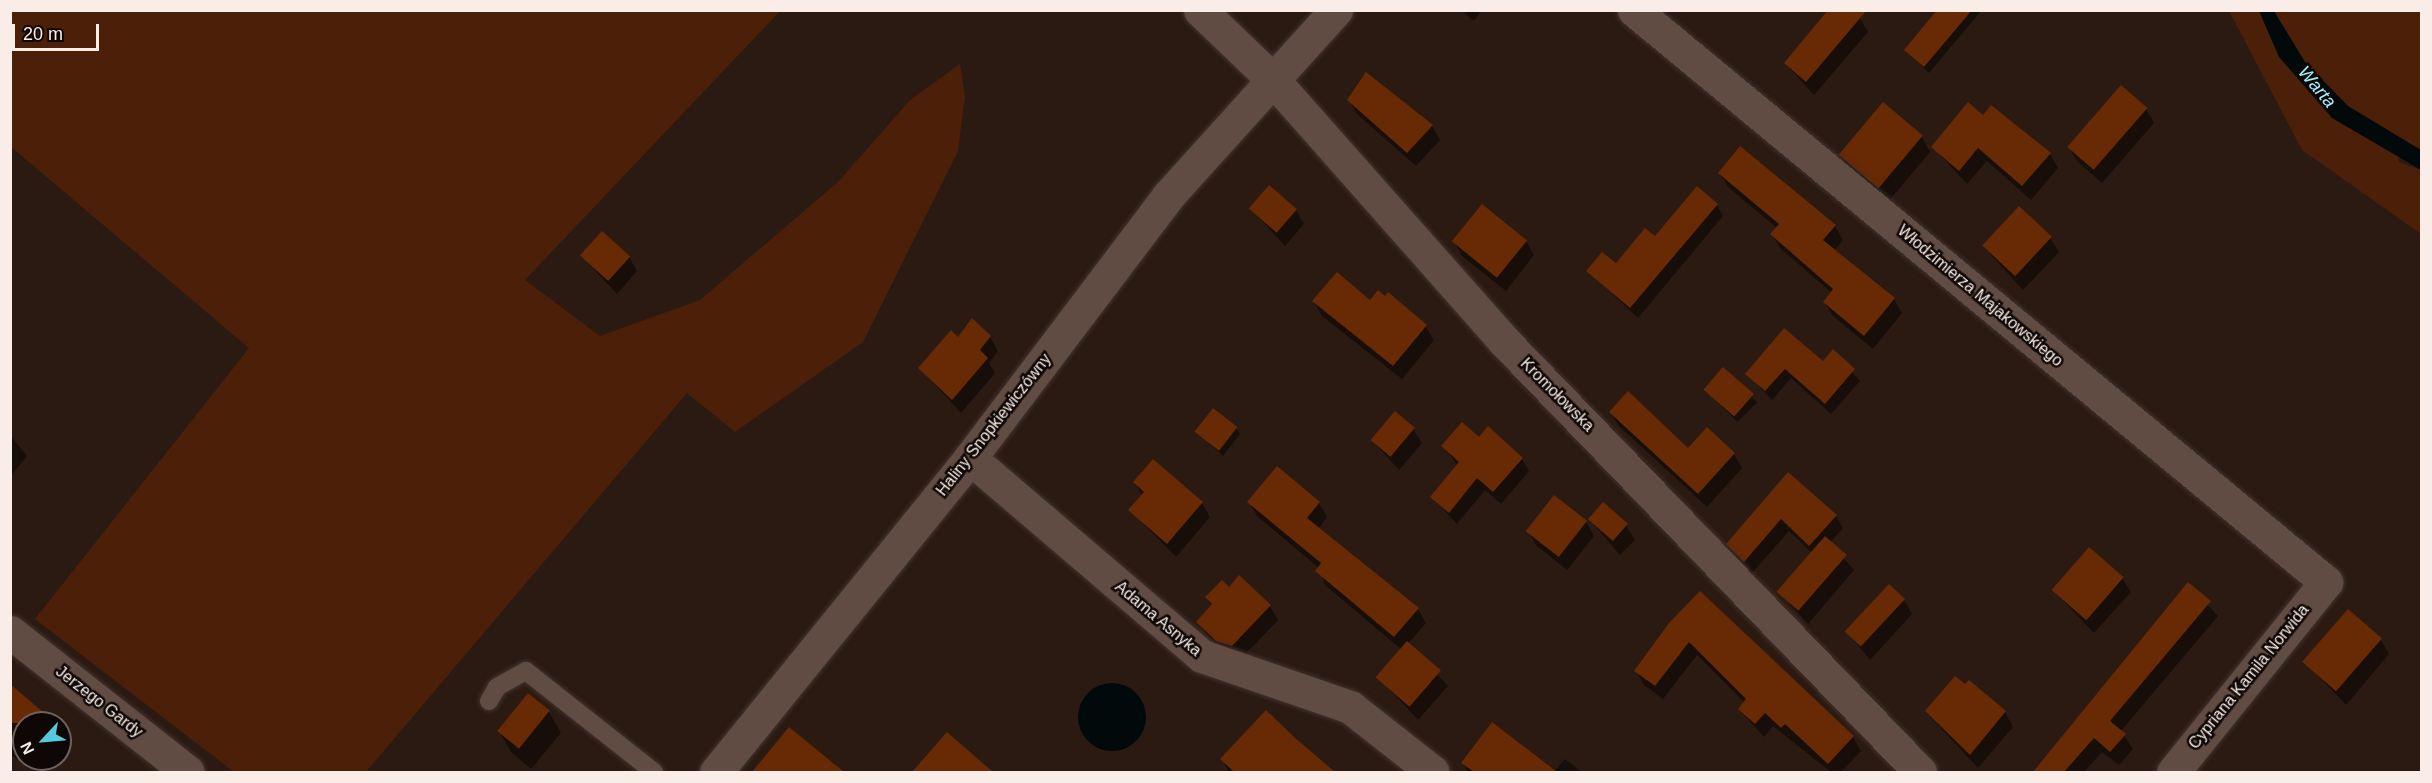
<!DOCTYPE html>
<html>
<head>
<meta charset="utf-8">
<style>
  body { margin:0 }
  #map { position:relative; width:2432px; height:783px; overflow:hidden; background:#2b1a12; font-family:Arial,sans-serif }
  div>[style] { position:absolute }
  [style*='--x'] { left:calc(var(--x)*1px); top:calc(var(--y)*1px); width:calc(var(--w)*1px); rotate:calc(var(--a)*1deg) }
  .green>* { inset:0; background:#4b1f08 }
  .water>* { inset:0; background:#01090b }
  .round { border-radius:50% }
  .shadow>* { inset:0; background:#0007; transform-origin:0 0 }
  .building>* { inset:0; background:#682905; transform-origin:0 0 }
  .roads { filter:drop-shadow(0 0 2px #41332f) drop-shadow(0 0 2px #41332f) }
  .service>* { height:18px; margin:-9px; padding:0 9px; transform-origin:9px; border-radius:9px; background:#604c43 }
  .minor>* { height:33px; margin:-16.5px; padding:0 16.5px; transform-origin:16.5px; border-radius:16.5px; background:#604c43 }
  span { translate:-50% -50%; white-space:nowrap; text-align:center; line-height:1.15; -webkit-text-stroke:5px #0e0705; paint-order:stroke }
  .street-label { font-size:16px; color:#faede7 }
  .water-label { font-size:18px; color:#a2f0ff; font-style:italic }
  .frame { position:absolute; inset:0; border:12px solid #faede7; pointer-events:none }
  .north { position:absolute; left:12px; top:711px; width:60px; height:60px; box-sizing:border-box; background:#0e0705; border:2px solid #6c635f; border-radius:50%; rotate:244deg; font-size:16px; font-weight:700; line-height:24px; text-align:center; color:#faede7 }
  .north::after { content:''; display:block; margin:auto; width:21px; height:27px; background:#55cadf; clip-path:polygon(50% 0,100% 100%,50% 72%,0 100%) }
  .scale { position:absolute; left:12px; top:24px; width:87px; height:27px; box-sizing:border-box; border:3px solid #faede7; border-top:0; padding-left:8px; font-size:18px; line-height:21px; white-space:nowrap; color:#faede7; -webkit-text-stroke:4px #0e0705; paint-order:stroke }
</style>
</head>
<body>
<div id="map">
  <div class="green">
    <div style="clip-path:polygon(11px 10px,780px 11px,525px 280px,600px 336px,700px 300px,839px 181px,910px 100px,960px 64px,965px 96px,958px 151px,863px 342px,735px 432px,687px 393px,366px 772px,234px 772px,35px 619px,249px 348px,11px 147px)"></div>
    <div style="clip-path:polygon(2229px 11px,2421px 11px,2421px 150px,2396px 137px,2399px 162px,2421px 170px,2421px 234px,2302px 150px)"></div>
  </div>
  <div class="water">
    <div style="clip-path:polygon(2259px 11px,2274px 11px,2305px 62px,2348px 106px,2421px 150px,2421px 170px,2332px 118px,2279px 57px)"></div>
    <div class="round" style="left:1078px;top:683px;width:68px;height:68px"></div>
  </div>
  <div class="shadow">
    <div style="clip-path:polygon(1461px 10px,1482px 10px,1474px 21px)"></div>
    <div style="clip-path:polygon(1939px 10px,1982px 10px,1929px 73px,1906px 50px)"></div>
    <div style="clip-path:polygon(1860px 18px,1868px 32px,1814px 95px,1785px 63px)"></div>
    <div style="clip-path:polygon(1349px 100px,1432px 126px,1440px 140px,1416px 166px,1357px 114px)"></div>
    <div style="clip-path:polygon(2146px 109px,2154px 123px,2102px 183px,2077px 161px,2069px 147px)"></div>
    <div style="clip-path:polygon(1984px 117px,2050px 154px,2058px 168px,2031px 200px,1987px 161px,1967px 184px,1933px 147px)"></div>
    <div style="clip-path:polygon(1922px 137px,1930px 152px,1888px 202px,1849px 169px,1840px 155px)"></div>
    <div style="clip-path:polygon(1719px 173px,1835px 226px,1843px 240px,1834px 251px,1894px 299px,1902px 313px,1873px 349px,1833px 316px,1824px 302px,1832px 293px,1780px 248px,1772px 234px,1777px 228px,1728px 187px)"></div>
    <div style="clip-path:polygon(1717px 205px,1723px 216px,1638px 318px,1588px 271px,1616px 265px)"></div>
    <div style="clip-path:polygon(1251px 209px,1296px 210px,1304px 224px,1285px 246px)"></div>
    <div style="clip-path:polygon(2050px 238px,2059px 252px,2023px 290px,1983px 246px)"></div>
    <div style="clip-path:polygon(1454px 241px,1526px 241px,1534px 255px,1506px 291px,1462px 256px)"></div>
    <div style="clip-path:polygon(582px 256px,629px 257px,637px 271px,617px 294px)"></div>
    <div style="clip-path:polygon(1314px 302px,1370px 302px,1425px 326px,1434px 340px,1402px 379px,1322px 316px)"></div>
    <div style="clip-path:polygon(990px 337px,998px 351px,989px 363px,995px 373px,961px 413px,920px 368px,958px 340px)"></div>
    <div style="clip-path:polygon(1833px 351px,1860px 381px,1831px 414px,1791px 378px,1772px 400px,1747px 374px,1823px 363px)"></div>
    <div style="left:1724px;top:369px;width:47px;height:28px;rotate:45deg"></div>
    <div style="clip-path:polygon(1610px 412px,1688px 450px,1734px 454px,1742px 468px,1707px 507px,1619px 426px)"></div>
    <div style="clip-path:polygon(1236px 428px,1240px 434px,1223px 456px,1197px 432px)"></div>
    <div style="clip-path:polygon(1413px 429px,1422px 443px,1399px 470px,1372px 440px)"></div>
    <div style="clip-path:polygon(10px 435px,27px 456px,10px 477px)"></div>
    <div style="clip-path:polygon(1479px 439px,1522px 459px,1529px 471px,1501px 504px,1485px 490px,1457px 524px,1432px 497px,1458px 466px,1443px 446px)"></div>
    <div style="clip-path:polygon(1789px 474px,1836px 516px,1843px 528px,1830px 543px,1854px 570px,1808px 624px,1779px 592px,1812px 553px,1789px 531px,1751px 574px,1727px 544px)"></div>
    <div style="clip-path:polygon(1135px 482px,1202px 503px,1210px 517px,1176px 557px,1130px 510px,1142px 496px)"></div>
    <div style="clip-path:polygon(1249px 502px,1319px 503px,1327px 517px,1318px 529px,1418px 609px,1426px 623px,1408px 644px,1448px 686px,1418px 720px,1379px 678px,1402px 650px,1325px 585px,1319px 568px,1257px 516px)"></div>
    <div style="clip-path:polygon(1589px 519px,1626px 525px,1635px 540px,1620px 555px)"></div>
    <div style="clip-path:polygon(1586px 522px,1594px 536px,1567px 570px,1536px 545px,1528px 531px)"></div>
    <div style="clip-path:polygon(2122px 578px,2131px 592px,2094px 633px,2053px 590px)"></div>
    <div style="clip-path:polygon(2188px 584px,2218px 616px,2121px 731px,2133px 749px,2119px 765px,2102px 752px,2084px 772px,2034px 772px)"></div>
    <div style="clip-path:polygon(1229px 589px,1270px 606px,1278px 620px,1240px 660px,1225px 655px,1197px 622px,1212px 607px,1207px 598px)"></div>
    <div style="clip-path:polygon(1700px 593px,1853px 737px,1861px 751px,1841px 772px,1831px 772px,1773px 726px,1764px 737px,1739px 709px,1745px 703px,1697px 655px,1663px 699px,1644px 685px,1636px 671px)"></div>
    <div style="clip-path:polygon(1904px 600px,1912px 614px,1870px 660px,1847px 632px)"></div>
    <div style="clip-path:polygon(2381px 640px,2389px 654px,2346px 705px,2305px 662px)"></div>
    <div style="clip-path:polygon(10px 687px,54px 723px,24px 723px,24px 759px,33px 759px,27px 767px,10px 754px)"></div>
    <div style="clip-path:polygon(549px 712px,561px 733px,531px 769px,511px 752px,499px 731px)"></div>
    <div style="clip-path:polygon(1266px 712px,1332px 772px,1229px 772px,1222px 759px)"></div>
    <div style="clip-path:polygon(1926px 712px,2005px 712px,2013px 727px,1978px 768px)"></div>
    <div style="clip-path:polygon(1492px 724px,1554px 772px,1565px 759px,1582px 772px,1468px 772px,1463px 763px)"></div>
    <div style="clip-path:polygon(789px 729px,842px 772px,761px 772px,758px 767px)"></div>
    <div style="clip-path:polygon(979px 762px,985px 772px,918px 768px)"></div>
  </div>
  <div class="building">
    <div style="clip-path:polygon(1828px 10px,1867px 10px,1806px 82px,1784px 63px)"></div>
    <div style="clip-path:polygon(1937px 10px,1972px 10px,1924px 67px,1904px 50px)"></div>
    <div style="clip-path:polygon(1366px 72px,1433px 125px,1407px 153px,1347px 100px)"></div>
    <div style="left:2121px;top:85px;width:35px;height:82px;rotate:41deg"></div>
    <div style="left:1883px;top:102px;width:52px;height:69px;rotate:40deg"></div>
    <div style="clip-path:polygon(1968px 102px,1983px 115px,1991px 105px,2051px 153px,2022px 186px,1978px 148px,1959px 171px,1931px 147px)"></div>
    <div style="clip-path:polygon(1740px 146px,1836px 225px,1823px 240px,1895px 298px,1864px 336px,1823px 302px,1833px 289px,1770px 234px,1779px 224px,1718px 173px)"></div>
    <div style="left:1269px;top:185px;width:37px;height:31px;rotate:41deg"></div>
    <div style="clip-path:polygon(1697px 186px,1718px 204px,1630px 308px,1586px 271px,1602px 252px,1616px 263px,1645px 228px,1655px 236px)"></div>
    <div style="left:1482px;top:204px;width:58px;height:48px;rotate:39deg"></div>
    <div style="left:2019px;top:206px;width:45px;height:54px;rotate:43deg"></div>
    <div style="left:602px;top:231px;width:38px;height:33px;rotate:42deg"></div>
    <div style="clip-path:polygon(1337px 272px,1370px 300px,1378px 290px,1385px 296px,1388px 292px,1427px 325px,1393px 366px,1312px 301px)"></div>
    <div style="clip-path:polygon(972px 318px,991px 336px,980px 350px,988px 358px,952px 400px,918px 368px,951px 330px,958px 337px)"></div>
    <div style="clip-path:polygon(1784px 328px,1823px 361px,1833px 349px,1855px 369px,1825px 404px,1785px 369px,1765px 391px,1745px 374px)"></div>
    <div style="left:1723px;top:367px;width:41px;height:30px;rotate:41deg"></div>
    <div style="clip-path:polygon(1628px 391px,1688px 448px,1707px 427px,1735px 453px,1698px 494px,1609px 412px)"></div>
    <div style="left:1213px;top:408px;width:31px;height:30px;rotate:38deg"></div>
    <div style="left:1395px;top:411px;width:26px;height:38px;rotate:40deg"></div>
    <div style="clip-path:polygon(1462px 422px,1479px 437px,1488px 426px,1523px 458px,1493px 492px,1477px 478px,1449px 513px,1430px 497px,1459px 462px,1441px 446px)"></div>
    <div style="clip-path:polygon(1153px 459px,1203px 502px,1167px 544px,1128px 510px,1144px 492px,1133px 482px)"></div>
    <div style="clip-path:polygon(1277px 466px,1320px 502px,1307px 518px,1419px 608px,1394px 637px,1315px 571px,1321px 563px,1247px 502px)"></div>
    <div style="clip-path:polygon(1788px 472px,1837px 515px,1809px 546px,1781px 519px,1744px 562px,1726px 544px)"></div>
    <div style="left:1554px;top:495px;width:42px;height:46px;rotate:38deg"></div>
    <div style="left:1603px;top:502px;width:33px;height:23px;rotate:41deg"></div>
    <div style="left:1825px;top:536px;width:29px;height:74px;rotate:41deg"></div>
    <div style="left:2089px;top:547px;width:46px;height:57px;rotate:41deg"></div>
    <div style="clip-path:polygon(1239px 575px,1271px 605px,1232px 646px,1216px 641px,1196px 622px,1212px 604px,1205px 597px,1222px 580px,1229px 587px)"></div>
    <div style="clip-path:polygon(2188px 582px,2211px 601px,2110px 721px,2126px 734px,2110px 752px,2094px 738px,2064px 772px,2033px 772px)"></div>
    <div style="left:1889px;top:584px;width:22px;height:65px;rotate:43deg"></div>
    <div style="clip-path:polygon(1700px 591px,1854px 736px,1828px 764px,1785px 724px,1781px 728px,1765px 713px,1755px 724px,1738px 709px,1746px 699px,1689px 642px,1655px 686px,1634px 671px,1669px 623px)"></div>
    <div style="left:2348px;top:609px;width:45px;height:70px;rotate:41deg"></div>
    <div style="left:1407px;top:641px;width:45px;height:48px;rotate:41deg"></div>
    <div style="clip-path:polygon(1955px 676px,1965px 684px,1969px 680px,2006px 711px,1970px 755px,1925px 711px)"></div>
    <div style="clip-path:polygon(10px 684px,56px 723px,10px 723px)"></div>
    <div style="left:528px;top:693px;width:28px;height:49px;rotate:39deg"></div>
    <div style="clip-path:polygon(1266px 710px,1294px 737px,1335px 772px,1234px 772px,1220px 759px)"></div>
    <div style="clip-path:polygon(1492px 722px,1557px 772px,1474px 772px,1461px 763px)"></div>
    <div style="clip-path:polygon(789px 727px,844px 772px,752px 772px)"></div>
    <div style="clip-path:polygon(947px 732px,993px 772px,912px 772px)"></div>
  </div>
  <div class="roads">
    <div class="service">
      <div style="--x:489;--y:701;--w:16;--a:-60"></div>
      <div style="--x:497;--y:687;--w:33;--a:-29"></div>
      <div style="--x:526;--y:671;--w:163;--a:38.3"></div>
    </div>
    <div class="minor">
      <div style="--x:1200;--y:10;--w:104;--a:43.8"></div>
      <div style="--x:1275;--y:82;--w:346;--a:48.5"></div>
      <div style="--x:1504;--y:341;--w:599;--a:46.01"></div>
      <div style="--x:1634;--y:10;--w:898;--a:39.58"></div>
      <div style="--x:2326;--y:582;--w:244;--a:128.8"></div>
      <div style="--x:970;--y:458;--w:305;--a:40.5"></div>
      <div style="--x:1202;--y:656;--w:157;--a:19"></div>
      <div style="--x:1350;--y:707;--w:105;--a:38.1"></div>
      <div style="--x:10;--y:632;--w:226;--a:38.2"></div>
      <div style="--x:716;--y:772;--w:404;--a:-51"></div>
      <div style="--x:970;--y:458;--w:328;--a:-52.9"></div>
      <div style="--x:1168;--y:196;--w:251;--a:-47.9"></div>
    </div>
  </div>
  <div class="street-label">
    <span style="left:1980px;top:296px;rotate:40deg">Włodzimierza Majakowskiego</span>
    <span style="left:1557px;top:395px;rotate:45deg">Kromołowska</span>
    <span style="left:994px;top:425px;rotate:-52deg">Haliny Snopkiewiczówny</span>
    <span style="left:1158px;top:619px;rotate:40deg">Adama Asnyka</span>
    <span style="left:2249px;top:677px;rotate:-51deg">Cypriana Kamila Norwida</span>
    <span style="left:99px;top:702px;rotate:38deg">Jerzego Gardy</span>
  </div>
  <div class="water-label">
    <span style="left:2317px;top:87px;rotate:50deg">Warta</span>
  </div>
  <div class="frame"></div>
  <div class="north">N</div>
  <div class="scale">20 m</div>
</div>
</body>
</html>
